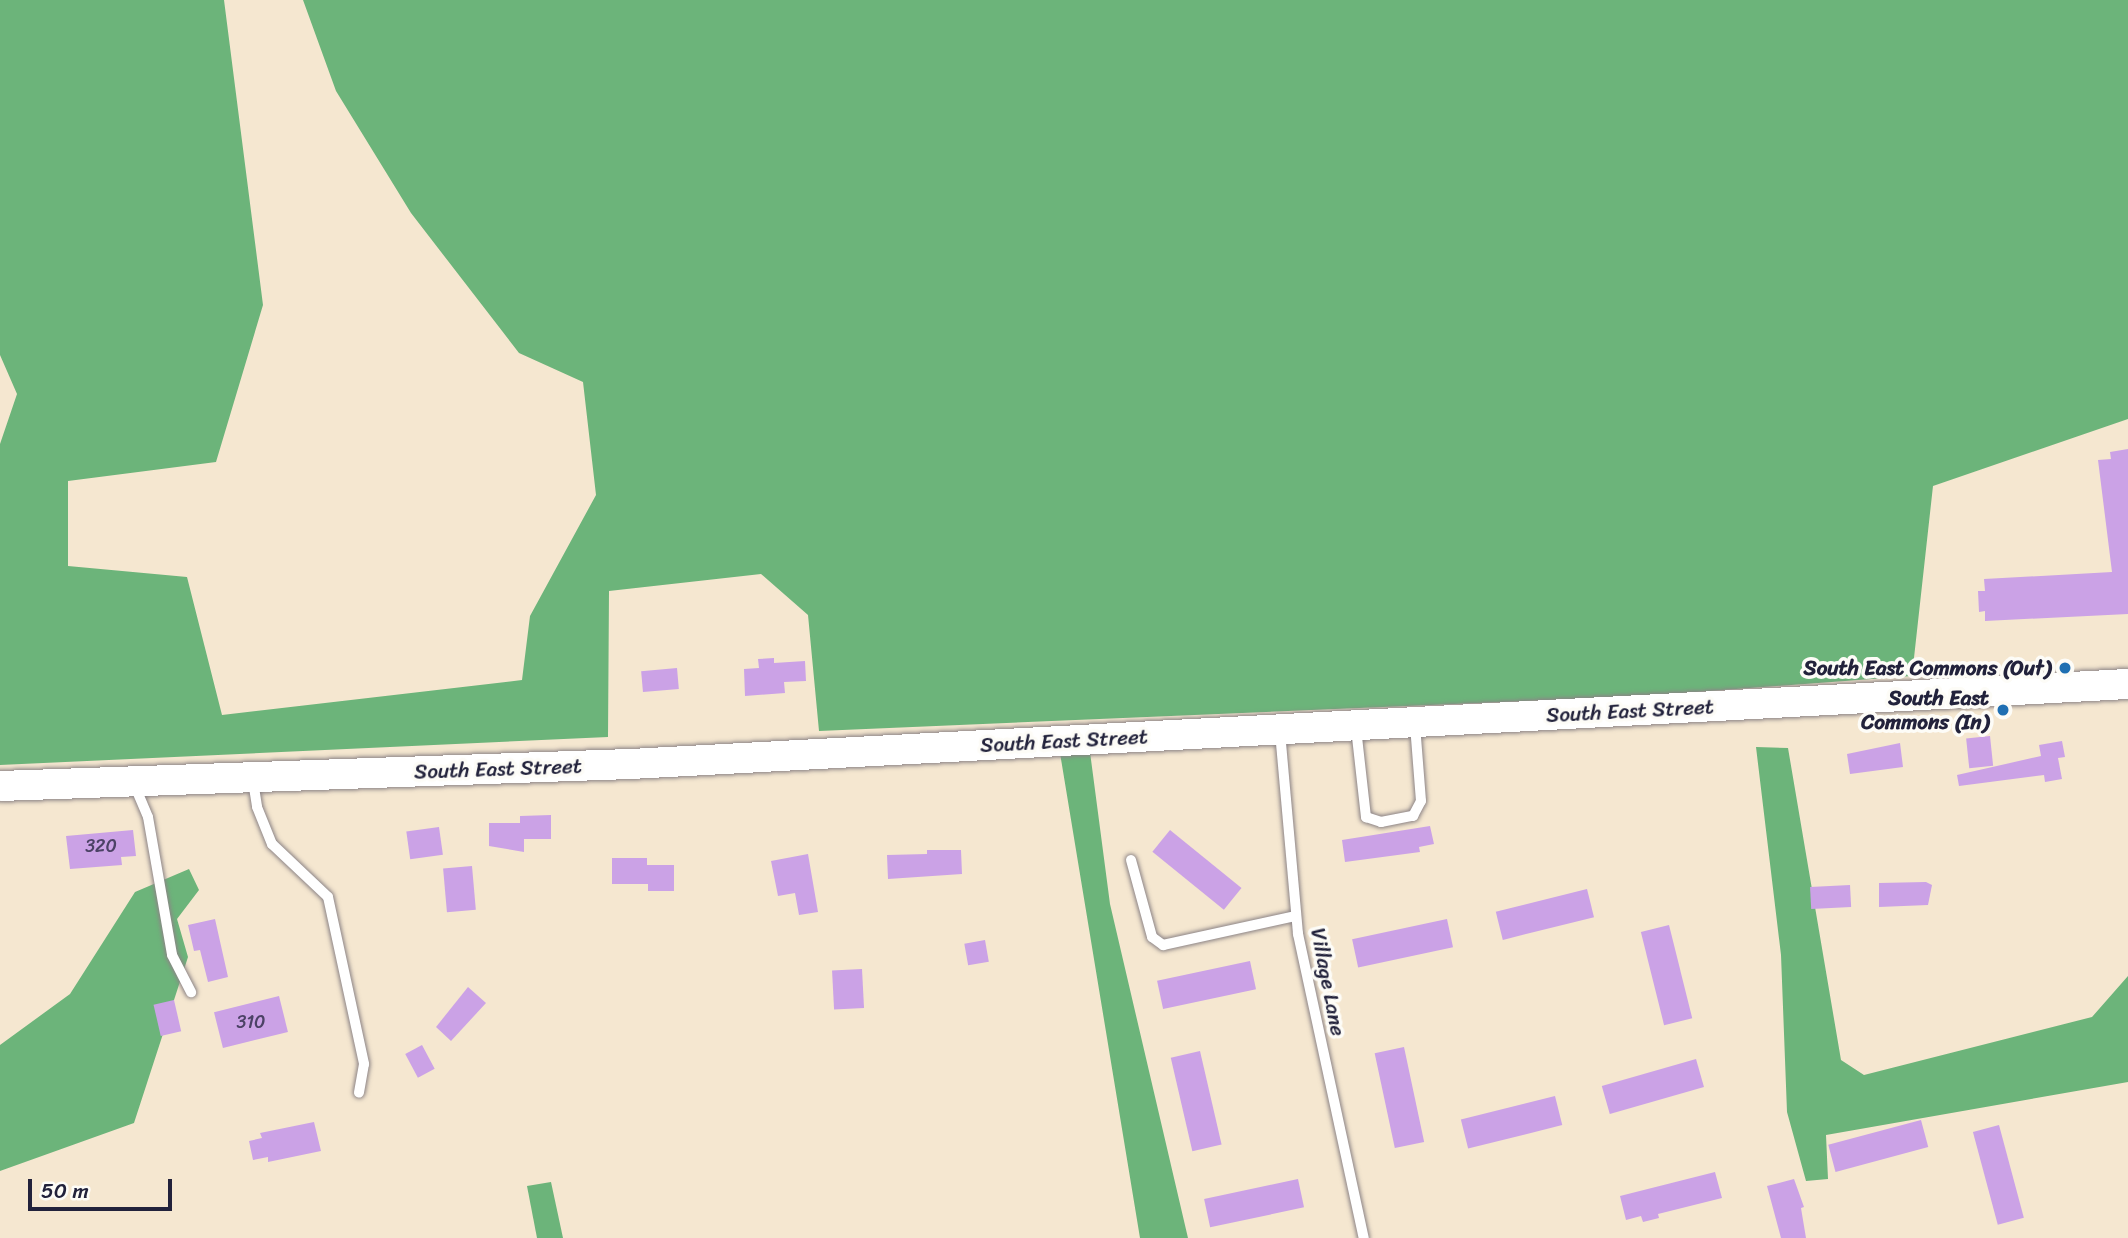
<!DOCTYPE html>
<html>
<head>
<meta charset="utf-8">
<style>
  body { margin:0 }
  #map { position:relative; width:2128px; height:1238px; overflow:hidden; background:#f5e7d0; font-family:Sriracha,sans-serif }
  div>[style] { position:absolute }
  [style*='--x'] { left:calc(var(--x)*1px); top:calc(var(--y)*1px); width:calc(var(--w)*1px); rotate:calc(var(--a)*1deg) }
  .forest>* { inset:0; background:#6cb47a }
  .building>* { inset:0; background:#cba2e6; transform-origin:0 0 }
  .roads { filter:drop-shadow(0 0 2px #8c8486) drop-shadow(0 0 2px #8c8486) }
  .lane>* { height:10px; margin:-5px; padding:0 5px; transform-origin:5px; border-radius:5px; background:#fff }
  .secondary>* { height:30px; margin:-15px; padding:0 15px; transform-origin:15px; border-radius:15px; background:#fff }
  .dots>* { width:19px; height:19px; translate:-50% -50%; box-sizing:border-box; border:4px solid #fdfcf7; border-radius:50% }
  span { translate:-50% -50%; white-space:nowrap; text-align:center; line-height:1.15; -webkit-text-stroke:7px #fdfcf7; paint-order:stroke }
  .number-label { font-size:18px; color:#4c4266 }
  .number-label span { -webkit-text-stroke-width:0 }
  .poi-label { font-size:21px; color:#22223b; font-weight:700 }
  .right { translate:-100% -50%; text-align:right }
  .street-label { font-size:21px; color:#22223b }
  .scale { position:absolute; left:28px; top:1179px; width:144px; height:32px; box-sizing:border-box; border:4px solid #22223b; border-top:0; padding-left:9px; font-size:21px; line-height:24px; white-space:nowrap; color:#22223b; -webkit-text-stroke:5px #fdfcf7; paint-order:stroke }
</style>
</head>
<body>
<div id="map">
  <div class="forest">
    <div style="clip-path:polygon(0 0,224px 0,263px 305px,216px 462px,68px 481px,68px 566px,187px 577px,222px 715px,522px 680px,530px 616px,596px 495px,583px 382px,519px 353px,411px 213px,336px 91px,303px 0,2128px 0,2128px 419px,1933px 486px,1912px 676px,1642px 696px,819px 731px,808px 615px,761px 574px,609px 591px,608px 737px,0 765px,0 444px,17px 394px,0 355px)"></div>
    <div style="clip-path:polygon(1756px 747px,1788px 748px,1841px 1060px,1864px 1075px,2092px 1017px,2128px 976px,2128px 1082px,1826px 1135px,1828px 1179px,1806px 1181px,1787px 1112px,1781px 955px)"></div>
    <div style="clip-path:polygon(1090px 752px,1110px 904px,1188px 1238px,1140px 1238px,1060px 753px)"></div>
    <div style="clip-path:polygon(189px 869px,199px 890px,177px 919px,188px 957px,134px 1123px,0 1171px,0 1045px,70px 994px,135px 892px)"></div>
    <div style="clip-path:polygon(551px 1182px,563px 1238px,537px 1238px,527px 1186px)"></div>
  </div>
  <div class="building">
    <div style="clip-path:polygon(2128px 449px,2128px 614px,1985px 621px,1985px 611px,1979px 612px,1978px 591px,1985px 591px,1984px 579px,2112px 572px,2098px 460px,2111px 459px,2110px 452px)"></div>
    <div style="clip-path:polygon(774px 658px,774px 663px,805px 661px,806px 681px,784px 682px,785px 693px,745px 696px,744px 669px,759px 668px,758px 659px)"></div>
    <div style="left:677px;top:668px;width:21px;height:36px;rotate:85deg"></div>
    <div style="left:1990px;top:736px;width:30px;height:24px;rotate:84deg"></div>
    <div style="clip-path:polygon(2062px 741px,2065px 757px,2058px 758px,2062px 779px,2045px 782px,2044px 775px,1959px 786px,1957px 775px,2041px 756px,2039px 745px)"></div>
    <div style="clip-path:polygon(1900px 743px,1903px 767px,1850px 774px,1847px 754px)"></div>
    <div style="clip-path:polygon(551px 815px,551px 839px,524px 839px,524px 852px,489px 846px,489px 823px,520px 823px,520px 816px)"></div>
    <div style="clip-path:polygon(1430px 826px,1434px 844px,1419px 847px,1420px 852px,1345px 862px,1342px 840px)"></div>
    <div style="left:439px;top:827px;width:28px;height:33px;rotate:82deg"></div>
    <div style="clip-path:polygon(133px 830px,136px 856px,121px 857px,122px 865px,70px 869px,66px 836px)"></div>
    <div style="left:1170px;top:830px;width:92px;height:28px;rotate:39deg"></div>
    <div style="clip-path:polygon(927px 850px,961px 850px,962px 874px,888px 879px,887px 855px,927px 854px)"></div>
    <div style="clip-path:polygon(808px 854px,818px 912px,799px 915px,795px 893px,778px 896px,771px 861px)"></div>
    <div style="clip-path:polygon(612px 858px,647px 858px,647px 865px,674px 865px,674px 891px,648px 891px,648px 884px,612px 884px)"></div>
    <div style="left:472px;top:866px;width:44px;height:29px;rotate:85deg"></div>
    <div style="clip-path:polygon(1926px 882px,1932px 885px,1928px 905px,1879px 907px,1879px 883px)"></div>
    <div style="left:1850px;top:885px;width:22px;height:40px;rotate:87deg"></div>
    <div style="left:1587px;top:889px;width:29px;height:94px;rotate:76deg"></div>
    <div style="clip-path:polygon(215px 919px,228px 977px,208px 982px,200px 950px,194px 951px,188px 925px)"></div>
    <div style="left:1447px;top:919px;width:29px;height:97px;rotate:78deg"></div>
    <div style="left:1669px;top:925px;width:96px;height:29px;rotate:76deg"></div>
    <div style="left:985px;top:940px;width:22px;height:21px;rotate:80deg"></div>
    <div style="left:1250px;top:961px;width:29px;height:95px;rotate:78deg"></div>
    <div style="left:862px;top:969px;width:39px;height:30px;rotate:87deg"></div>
    <div style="clip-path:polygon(468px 987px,486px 1003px,451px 1041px,436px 1027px)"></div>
    <div style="left:279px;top:996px;width:37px;height:67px;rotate:76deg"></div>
    <div style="left:174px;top:1000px;width:32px;height:21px;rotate:77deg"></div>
    <div style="left:422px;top:1045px;width:27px;height:19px;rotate:62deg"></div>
    <div style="left:1404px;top:1047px;width:97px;height:30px;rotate:78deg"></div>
    <div style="left:1200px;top:1051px;width:96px;height:30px;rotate:77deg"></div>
    <div style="left:1696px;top:1059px;width:29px;height:98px;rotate:74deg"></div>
    <div style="left:1555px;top:1096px;width:30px;height:97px;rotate:76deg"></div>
    <div style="left:1921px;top:1120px;width:28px;height:96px;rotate:75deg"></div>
    <div style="clip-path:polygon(314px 1122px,321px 1151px,268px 1162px,268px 1157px,253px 1160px,249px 1141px,262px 1138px,260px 1133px)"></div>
    <div style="left:1999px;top:1125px;width:96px;height:27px;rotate:75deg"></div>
    <div style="clip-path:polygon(1715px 1172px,1722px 1198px,1658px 1214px,1659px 1218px,1643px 1222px,1641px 1216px,1626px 1220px,1620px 1196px)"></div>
    <div style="left:1298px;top:1179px;width:29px;height:96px;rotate:78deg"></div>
    <div style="clip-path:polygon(1794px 1179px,1804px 1207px,1801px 1208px,1806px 1238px,1781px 1238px,1767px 1186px)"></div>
  </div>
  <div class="roads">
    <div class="lane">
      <div style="--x:1356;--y:728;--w:90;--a:83.6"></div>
      <div style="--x:1366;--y:817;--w:16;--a:18"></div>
      <div style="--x:1381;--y:822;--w:33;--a:-11"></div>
      <div style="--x:1413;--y:816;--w:17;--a:-62"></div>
      <div style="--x:1421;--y:801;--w:77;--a:-94.5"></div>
      <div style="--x:1280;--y:732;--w:203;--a:84.9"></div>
      <div style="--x:1298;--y:934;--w:311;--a:77.8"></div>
      <div style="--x:253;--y:781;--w:26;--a:81"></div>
      <div style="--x:257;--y:807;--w:40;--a:68"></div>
      <div style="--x:272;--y:844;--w:77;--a:43.4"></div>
      <div style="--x:328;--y:897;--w:171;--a:77.8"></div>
      <div style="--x:364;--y:1064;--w:29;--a:100"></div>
      <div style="--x:134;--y:784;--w:36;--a:67"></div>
      <div style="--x:148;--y:817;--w:140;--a:80.1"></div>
      <div style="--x:172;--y:955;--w:42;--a:62.8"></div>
      <div style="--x:1131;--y:860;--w:80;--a:74.7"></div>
      <div style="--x:1152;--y:937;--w:14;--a:36"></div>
      <div style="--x:1163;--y:945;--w:135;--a:-12.4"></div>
    </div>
    <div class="secondary">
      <div style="--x:0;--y:786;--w:631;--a:-2"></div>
      <div style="--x:631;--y:764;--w:1499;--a:-3.06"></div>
    </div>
  </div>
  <div class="dots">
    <div style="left:2065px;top:668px;background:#1f6fb2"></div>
    <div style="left:2003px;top:710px;background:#1f6fb2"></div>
  </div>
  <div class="number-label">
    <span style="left:101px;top:846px">320</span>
    <span style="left:251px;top:1022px">310</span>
  </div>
  <div class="poi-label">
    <span class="right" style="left:2051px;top:668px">South East Commons (Out)</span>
    <span class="right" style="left:1989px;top:710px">South East<br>Commons (In)</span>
  </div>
  <div class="street-label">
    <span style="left:1630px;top:711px;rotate:-3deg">South East Street</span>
    <span style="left:1064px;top:741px;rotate:-3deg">South East Street</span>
    <span style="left:498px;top:769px;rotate:-2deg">South East Street</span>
    <span style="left:1328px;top:982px;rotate:79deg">Village Lane</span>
  </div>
  <div class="scale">50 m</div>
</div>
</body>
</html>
